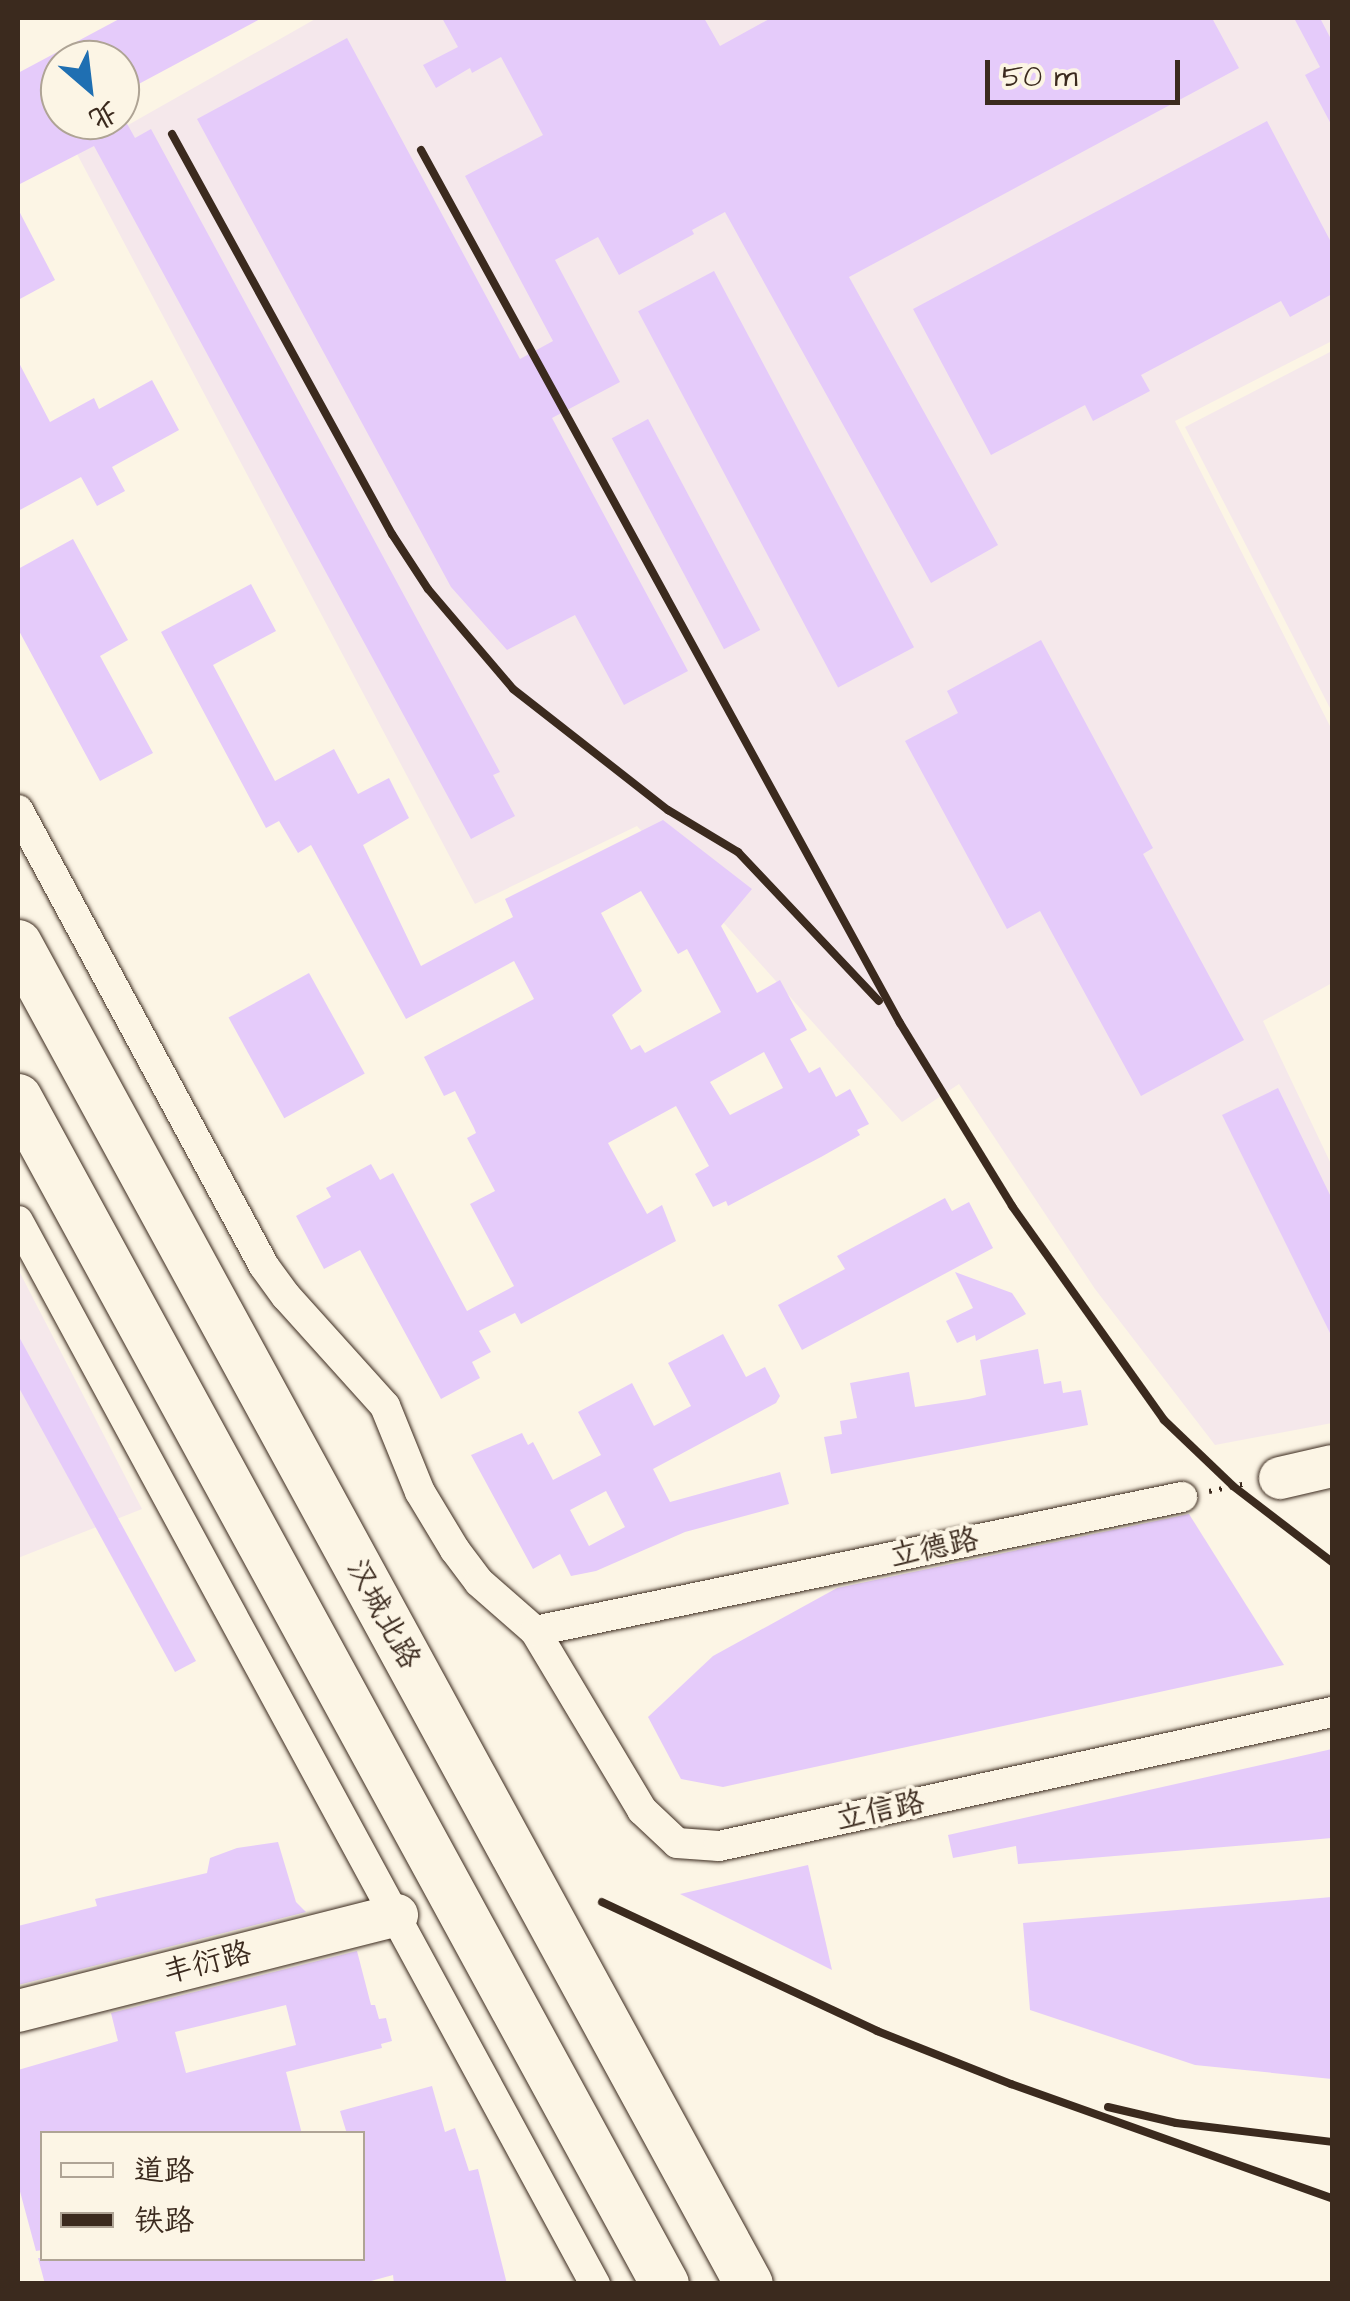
<!DOCTYPE html>
<html>
<head>
<meta charset="utf-8">
<style>
  body { margin:0 }
  #map { position:relative; width:1350px; height:2301px; overflow:hidden; background:#fcf5e5; font-family:"Architects Daughter","LXGW WenKai TC",sans-serif }
  div>[style] { position:absolute }
  [style*='--x'] { left:calc(var(--x)*1px); top:calc(var(--y)*1px); width:calc(var(--w)*1px); rotate:calc(var(--a)*1deg) }
  .built>* { inset:0; background:#f5e8eb }
  .building>* { inset:0; background:#e5cbfa; transform-origin:0 0 }
  .path>* { height:5px; margin-top:-2.5px; transform-origin:0; background:repeating-linear-gradient(90deg,#3b2a1e 0 2.5px,transparent 0 10.5px) }
  .roads { filter:drop-shadow(0 0 2px #3b2a1e) drop-shadow(0 0 2px #3b2a1e) }
  .street>* { height:30px; margin:-15px; padding:0 15px; transform-origin:15px; border-radius:15px; background:#fcf5e5 }
  .secondary>* { height:42px; margin:-21px; padding:0 21px; transform-origin:21px; border-radius:21px; background:#fcf5e5 }
  .primary>* { height:48px; margin:-24px; padding:0 24px; transform-origin:24px; border-radius:24px; background:#fcf5e5 }
  .rail>* { height:8px; margin:-4px; padding:0 4px; transform-origin:4px; border-radius:4px; background:#3b2a1e }
  span { translate:-50% -50%; white-space:nowrap; text-align:center; line-height:1.15; -webkit-text-stroke:8px #fcf5e5; paint-order:stroke }
  .street-label { font-size:30px; color:#3b2a1e }
  .frame { position:absolute; inset:0; border:20px solid #3b2a1e; pointer-events:none }
  .legend { position:absolute; left:40px; top:2131px; width:325px; height:130px; box-sizing:border-box; background:#fcf5e5; border:2px solid #afa495; margin:0; padding:12px 18px; list-style:none; font-size:30px; color:#3b2a1e }
  .legend li { display:flex; align-items:center; gap:20px; height:50px }
  .legend b { width:50px; border:2px solid #afa495 }
  .north { position:absolute; left:40px; top:40px; width:100px; height:100px; box-sizing:border-box; background:#fcf5e5; border:2px solid #afa495; border-radius:50%; rotate:152deg; font-size:28px; font-weight:700; line-height:40px; text-align:center; color:#3b2a1e }
  .north::after { content:''; display:block; margin:auto; width:35px; height:45px; background:#1f6fb2; clip-path:polygon(50% 0,100% 100%,50% 72%,0 100%) }
  .scale { position:absolute; left:985px; top:60px; width:195px; height:45px; box-sizing:border-box; border:5px solid #3b2a1e; border-top:0; padding-left:12px; font-size:30px; line-height:35px; white-space:nowrap; color:#3b2a1e; -webkit-text-stroke:8px #fcf5e5; paint-order:stroke }
</style>
</head>
<body>
<div id="map">
  <div class="built">
    <div style="clip-path:polygon(317px 18px,1332px 18px,1332px 341px,1175px 421px,1332px 730px,1332px 983px,1263px 1021px,1332px 1166px,1332px 1423px,1215px 1445px,1095px 1289px,959px 1084px,902px 1122px,637px 826px,475px 904px,77px 154px)"></div>
    <div style="clip-path:polygon(1332px 351px,1332px 712px,1185px 427px)"></div>
    <div style="clip-path:polygon(18px 1269px,142px 1509px,18px 1558px)"></div>
  </div>
  <div class="building">
    <div style="clip-path:polygon(121px 18px,262px 18px,120px 94px,120px 60px,60px 60px,60px 130px,79px 120px,125px 120px,135px 138px,151px 129px,500px 772px,493px 775px,515px 816px,471px 839px,94px 146px,18px 185px,18px 73px)"></div>
    <div style="clip-path:polygon(442px 18px,704px 18px,720px 46px,771px 18px,1212px 18px,1239px 68px,849px 277px,998px 545px,931px 583px,725px 212px,692px 230px,694px 234px,619px 275px,598px 237px,555px 260px,620px 382px,552px 418px,688px 671px,624px 705px,575px 615px,507px 650px,451px 587px,197px 119px,347px 38px,520px 359px,553px 341px,465px 176px,543px 135px,501px 57px,472px 73px,470px 68px,436px 88px,423px 65px,458px 47px)"></div>
    <div style="clip-path:polygon(1294px 18px,1320px 18px,1332px 41px,1332px 126px,1305px 75px,1320px 67px)"></div>
    <div style="clip-path:polygon(1267px 121px,1332px 244px,1332px 294px,1290px 317px,1281px 301px,1141px 375px,1150px 391px,1093px 421px,1085px 405px,991px 455px,913px 309px)"></div>
    <div style="clip-path:polygon(18px 209px,55px 280px,18px 300px)"></div>
    <div style="left:714px;top:271px;width:426px;height:86px;rotate:62deg"></div>
    <div style="clip-path:polygon(18px 361px,50px 422px,94px 398px,99px 409px,152px 380px,179px 430px,112px 467px,125px 491px,97px 506px,81px 477px,18px 511px)"></div>
    <div style="left:648px;top:419px;width:239px;height:41px;rotate:62deg"></div>
    <div style="clip-path:polygon(73px 539px,128px 640px,100px 656px,153px 753px,100px 781px,18px 629px,18px 569px)"></div>
    <div style="clip-path:polygon(evenodd,251px 584px,276px 631px,213px 665px,275px 781px,334px 749px,358px 794px,389px 778px,409px 818px,363px 845px,421px 966px,513px 917px,505px 899px,663px 820px,752px 889px,721px 926px,757px 993px,780px 980px,807px 1030px,790px 1039px,809px 1073px,820px 1067px,836px 1097px,850px 1089px,869px 1124px,857px 1130px,860px 1135px,821px 1157px,728px 1206px,726px 1201px,713px 1207px,695px 1174px,709px 1166px,676px 1106px,608px 1143px,647px 1214px,662px 1205px,676px 1241px,521px 1324px,515px 1313px,479px 1331px,491px 1352px,472px 1362px,480px 1378px,441px 1399px,360px 1250px,324px 1269px,296px 1216px,331px 1197px,326px 1188px,371px 1164px,380px 1180px,393px 1173px,467px 1311px,514px 1286px,470px 1204px,495px 1191px,467px 1138px,476px 1133px,474px 1128px,455px 1091px,444px 1096px,424px 1057px,534px 999px,514px 961px,406px 1019px,311px 845px,298px 853px,279px 821px,266px 828px,161px 632px,251px 584px,641px 891px,678px 954px,687px 949px,721px 1012px,645px 1053px,640px 1045px,631px 1050px,612px 1015px,642px 991px,601px 913px,641px 891px,251px 584px,764px 1052px,783px 1088px,730px 1115px,710px 1082px,764px 1052px)"></div>
    <div style="clip-path:polygon(1041px 640px,1153px 848px,1143px 854px,1244px 1040px,1141px 1096px,1040px 911px,1007px 929px,905px 741px,958px 713px,947px 691px)"></div>
    <div style="left:309px;top:973px;width:115px;height:92px;rotate:61deg"></div>
    <div style="clip-path:polygon(1278px 1088px,1332px 1199px,1332px 1337px,1222px 1115px)"></div>
    <div style="clip-path:polygon(945px 1198px,952px 1211px,969px 1202px,993px 1248px,802px 1350px,778px 1305px,845px 1269px,837px 1256px)"></div>
    <div style="clip-path:polygon(955px 1272px,1012px 1293px,1026px 1314px,976px 1341px,975px 1335px,957px 1343px,946px 1321px,973px 1308px)"></div>
    <div style="clip-path:polygon(evenodd,723px 1334px,746px 1377px,765px 1367px,780px 1396px,776px 1403px,653px 1469px,670px 1502px,780px 1472px,789px 1504px,685px 1532px,596px 1571px,571px 1576px,560px 1554px,533px 1569px,471px 1455px,522px 1433px,528px 1445px,533px 1442px,553px 1480px,601px 1455px,578px 1412px,632px 1383px,654px 1426px,691px 1406px,668px 1363px,723px 1334px,606px 1491px,625px 1527px,589px 1546px,570px 1510px,606px 1491px)"></div>
    <div style="clip-path:polygon(18px 1335px,196px 1661px,175px 1672px,18px 1386px)"></div>
    <div style="clip-path:polygon(1038px 1349px,1044px 1384px,1061px 1381px,1063px 1393px,1081px 1390px,1088px 1425px,831px 1474px,824px 1437px,842px 1434px,840px 1421px,857px 1418px,850px 1383px,909px 1372px,915px 1407px,969px 1399px,986px 1395px,980px 1360px)"></div>
    <div style="clip-path:polygon(1189px 1514px,1284px 1665px,723px 1787px,681px 1779px,648px 1717px,713px 1656px,837px 1588px)"></div>
    <div style="clip-path:polygon(1332px 1749px,1332px 1838px,1018px 1864px,1016px 1846px,953px 1858px,948px 1835px)"></div>
    <div style="clip-path:polygon(278px 1842px,296px 1902px,306px 1912px,18px 1985px,18px 1926px,97px 1906px,95px 1899px,207px 1873px,210px 1858px,237px 1848px)"></div>
    <div style="clip-path:polygon(808px 1865px,832px 1970px,680px 1894px)"></div>
    <div style="clip-path:polygon(1332px 1897px,1332px 2079px,1195px 2065px,1030px 2010px,1023px 1923px)"></div>
    <div style="clip-path:polygon(evenodd,357px 1951px,371px 2005px,375px 2005px,379px 2019px,386px 2018px,392px 2041px,381px 2044px,382px 2048px,286px 2072px,302px 2134px,42px 2134px,42px 2250px,36px 2251px,18px 2184px,18px 2070px,118px 2041px,111px 2013px,357px 1951px,286px 2005px,296px 2045px,186px 2073px,175px 2032px,286px 2005px)"></div>
    <div style="clip-path:polygon(432px 2086px,445px 2132px,455px 2128px,469px 2171px,478px 2169px,507px 2284px,394px 2284px,393px 2275px,360px 2284px,45px 2284px,38px 2258px,362px 2258px,362px 2134px,347px 2134px,340px 2111px)"></div>
  </div>
  <div class="path">
    <div style="--x:1209;--y:1491;--w:39;--a:-12"></div>
  </div>
  <div class="roads">
    <div class="street">
      <div style="--x:18;--y:810;--w:518;--a:61.65"></div>
      <div style="--x:264;--y:1266;--w:37;--a:54"></div>
      <div style="--x:286;--y:1296;--w:148;--a:48"></div>
      <div style="--x:385;--y:1406;--w:93;--a:67.9"></div>
      <div style="--x:420;--y:1492;--w:68;--a:58.9"></div>
      <div style="--x:455;--y:1550;--w:40;--a:53"></div>
      <div style="--x:479;--y:1582;--w:74;--a:41.2"></div>
      <div style="--x:535;--y:1631;--w:209;--a:59.1"></div>
      <div style="--x:642;--y:1810;--w:48;--a:43.3"></div>
      <div style="--x:677;--y:1843;--w:42;--a:4.1"></div>
      <div style="--x:719;--y:1846;--w:627;--a:-12.33"></div>
      <div style="--x:18;--y:1221;--w:1210;--a:61.51"></div>
      <div style="--x:535;--y:1631;--w:661;--a:-11.7"></div>
    </div>
    <div class="secondary">
      <div style="--x:1280;--y:1478;--w:53;--a:-13"></div>
      <div style="--x:18;--y:2011;--w:391;--a:-14.2"></div>
    </div>
    <div class="primary">
      <div style="--x:18;--y:944;--w:1526;--a:61.39"></div>
      <div style="--x:18;--y:1098;--w:1351;--a:61.39"></div>
    </div>
  </div>
  <div class="rail">
    <div style="--x:172;--y:134;--w:457;--a:61.2"></div>
    <div style="--x:392;--y:534;--w:66;--a:56.8"></div>
    <div style="--x:428;--y:589;--w:131;--a:49.6"></div>
    <div style="--x:513;--y:689;--w:197;--a:38"></div>
    <div style="--x:668;--y:810;--w:82;--a:31"></div>
    <div style="--x:738;--y:852;--w:205;--a:46.6"></div>
    <div style="--x:421;--y:150;--w:996;--a:61.25"></div>
    <div style="--x:900;--y:1023;--w:215;--a:58.5"></div>
    <div style="--x:1012;--y:1206;--w:262;--a:54.6"></div>
    <div style="--x:1164;--y:1420;--w:95;--a:43.7"></div>
    <div style="--x:1233;--y:1486;--w:125;--a:37.5"></div>
    <div style="--x:602;--y:1902;--w:304;--a:25.1"></div>
    <div style="--x:877;--y:2031;--w:144;--a:21.6"></div>
    <div style="--x:1011;--y:2084;--w:341;--a:19.6"></div>
    <div style="--x:1108;--y:2107;--w:70;--a:13.2"></div>
    <div style="--x:1176;--y:2123;--w:157;--a:6.9"></div>
  </div>
  <div class="street-label">
    <span style="left:934px;top:1548px;rotate:-12deg">立德路</span>
    <span style="left:383px;top:1614px;rotate:61deg">汉城北路</span>
    <span style="left:880px;top:1811px;rotate:-12deg">立信路</span>
    <span style="left:207px;top:1963px;rotate:-14deg">丰衍路</span>
  </div>
  <div class="frame"></div>
  <ul class="legend">
  <li><b style="height:12px;background:#fcf5e5"></b>道路</li>
  <li><b style="height:12px;background:#3b2a1e"></b>铁路</li>
  </ul>
  <div class="north">北</div>
  <div class="scale">50 m</div>
</div>
</body>
</html>
